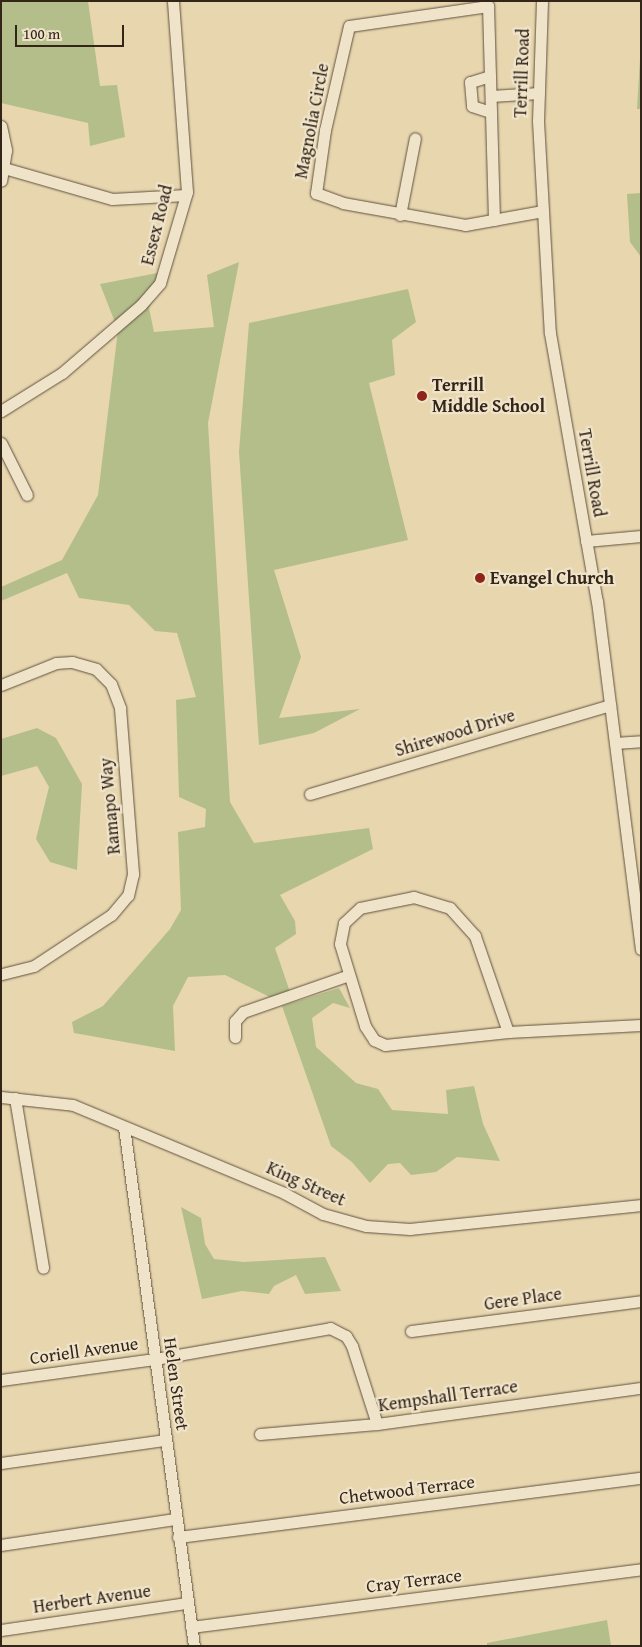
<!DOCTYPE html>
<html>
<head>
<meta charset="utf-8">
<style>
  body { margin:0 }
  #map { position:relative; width:642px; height:1647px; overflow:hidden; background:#e7d6ae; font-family:"Gentium Book Plus",serif }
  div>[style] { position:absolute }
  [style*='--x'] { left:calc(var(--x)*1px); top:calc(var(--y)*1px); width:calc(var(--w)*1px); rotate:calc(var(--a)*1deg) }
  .green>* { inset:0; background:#b4be8b }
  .roads { filter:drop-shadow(0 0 1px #61513e) drop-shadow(0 0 1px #61513e) }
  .minor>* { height:11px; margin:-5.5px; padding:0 5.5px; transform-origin:5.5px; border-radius:5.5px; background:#efe4ca }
  .dots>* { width:14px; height:14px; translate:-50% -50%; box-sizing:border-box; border:2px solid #efe4ca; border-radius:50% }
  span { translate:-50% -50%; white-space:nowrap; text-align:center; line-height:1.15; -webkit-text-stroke:4.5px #efe4ca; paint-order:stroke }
  .street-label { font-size:18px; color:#342519 }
  .poi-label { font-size:18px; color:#342519; font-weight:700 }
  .left { translate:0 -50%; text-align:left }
  .frame { position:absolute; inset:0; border:2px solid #342519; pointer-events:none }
  .scale { position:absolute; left:15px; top:25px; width:109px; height:22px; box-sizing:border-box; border:2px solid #342519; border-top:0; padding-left:6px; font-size:15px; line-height:18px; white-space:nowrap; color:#342519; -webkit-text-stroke:4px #efe4ca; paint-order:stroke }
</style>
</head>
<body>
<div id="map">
  <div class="green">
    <div style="clip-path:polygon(1px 1px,88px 1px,100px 86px,117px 85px,125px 137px,90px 146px,88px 123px,1px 103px)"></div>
    <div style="clip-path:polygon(641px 42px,641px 109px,637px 109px)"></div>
    <div style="clip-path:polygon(641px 193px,641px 257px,630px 242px,627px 194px)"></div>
    <div style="clip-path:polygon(239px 262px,208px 423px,230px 802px,254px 843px,369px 828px,373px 849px,280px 895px,295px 921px,296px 934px,275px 948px,291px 995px,276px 1000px,225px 975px,188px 977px,173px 1006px,175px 1051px,74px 1033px,72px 1022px,103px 1006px,170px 929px,181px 910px,178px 832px,205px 827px,206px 809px,179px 797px,176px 700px,196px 697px,177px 633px,155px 631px,129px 605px,79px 598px,67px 573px,1px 601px,1px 587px,62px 560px,98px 495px,118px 330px,100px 284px,168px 271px,149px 308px,154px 332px,214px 327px,207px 275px)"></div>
    <div style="clip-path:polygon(408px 289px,416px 322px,392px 340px,395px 375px,369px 383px,408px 540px,274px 570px,301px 657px,279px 718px,360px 709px,314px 733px,259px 745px,239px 452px,249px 323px)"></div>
    <div style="clip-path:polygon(37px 728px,56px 738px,82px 784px,77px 870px,50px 862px,36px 839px,49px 787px,37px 766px,1px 776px,1px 739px)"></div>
    <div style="clip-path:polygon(339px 988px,350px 1008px,333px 1003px,312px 1018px,316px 1047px,356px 1083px,378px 1089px,392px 1110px,448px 1114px,446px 1090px,474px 1086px,483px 1124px,500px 1161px,457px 1157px,436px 1172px,411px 1175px,400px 1163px,388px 1164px,370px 1183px,352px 1162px,331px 1146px,282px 1006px)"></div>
    <div style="clip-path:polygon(181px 1207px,201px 1218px,205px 1244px,214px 1259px,244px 1262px,325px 1257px,341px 1291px,305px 1294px,296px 1275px,274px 1286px,269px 1294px,242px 1291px,202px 1299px)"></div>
    <div style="clip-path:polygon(607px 1620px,611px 1646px,487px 1646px,487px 1643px)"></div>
  </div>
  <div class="roads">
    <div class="minor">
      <div style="--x:542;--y:1;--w:120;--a:91.9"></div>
      <div style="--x:538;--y:121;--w:212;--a:86.8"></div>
      <div style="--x:550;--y:333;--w:272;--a:80.1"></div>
      <div style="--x:597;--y:601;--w:351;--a:82.8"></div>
      <div style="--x:490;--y:76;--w:21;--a:163"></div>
      <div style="--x:470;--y:82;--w:24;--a:85"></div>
      <div style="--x:472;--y:106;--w:20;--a:18"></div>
      <div style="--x:491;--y:96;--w:48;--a:-3.6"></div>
      <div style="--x:1;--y:126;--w:25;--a:78"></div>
      <div style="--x:6;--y:150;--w:31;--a:99"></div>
      <div style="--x:4;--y:168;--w:112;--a:16"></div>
      <div style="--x:112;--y:199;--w:74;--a:-3.1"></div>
      <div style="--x:400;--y:215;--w:78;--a:-79"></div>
      <div style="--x:494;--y:220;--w:214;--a:-91.6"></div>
      <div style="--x:488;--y:6;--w:140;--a:171.8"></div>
      <div style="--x:349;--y:26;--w:107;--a:103"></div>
      <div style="--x:325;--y:130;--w:64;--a:98.1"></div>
      <div style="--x:316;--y:193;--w:29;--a:20"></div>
      <div style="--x:343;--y:203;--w:124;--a:10.2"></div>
      <div style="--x:465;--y:225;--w:79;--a:-10.2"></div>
      <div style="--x:1;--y:411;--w:72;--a:-31.9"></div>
      <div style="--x:62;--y:373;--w:104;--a:-40.7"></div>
      <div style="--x:141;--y:305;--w:29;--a:-49"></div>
      <div style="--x:160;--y:283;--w:95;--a:-73.5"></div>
      <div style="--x:187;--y:192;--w:192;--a:-94.2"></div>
      <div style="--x:1;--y:443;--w:58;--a:63.4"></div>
      <div style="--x:586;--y:541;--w:55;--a:-5.2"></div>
      <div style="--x:1;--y:685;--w:59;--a:-21.8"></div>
      <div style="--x:56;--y:663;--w:16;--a:-4"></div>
      <div style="--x:72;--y:662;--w:25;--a:16"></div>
      <div style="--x:96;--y:669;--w:21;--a:45"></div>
      <div style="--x:111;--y:684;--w:26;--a:69"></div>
      <div style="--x:120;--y:708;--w:167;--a:85.5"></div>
      <div style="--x:133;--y:874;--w:22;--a:103"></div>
      <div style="--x:128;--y:895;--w:26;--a:130"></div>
      <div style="--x:111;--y:915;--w:92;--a:146.5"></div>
      <div style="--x:34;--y:966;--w:34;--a:166"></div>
      <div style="--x:615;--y:743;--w:26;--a:-4"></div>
      <div style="--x:310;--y:794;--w:313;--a:-16.5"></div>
      <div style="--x:508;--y:1032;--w:102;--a:-109"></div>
      <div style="--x:475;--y:936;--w:38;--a:-132"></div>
      <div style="--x:450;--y:908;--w:38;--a:-163"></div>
      <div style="--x:414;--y:897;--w:55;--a:168.5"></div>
      <div style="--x:360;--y:908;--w:22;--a:137"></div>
      <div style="--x:344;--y:923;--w:21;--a:101"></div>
      <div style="--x:340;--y:944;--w:86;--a:73"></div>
      <div style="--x:365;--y:1026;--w:17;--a:57"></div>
      <div style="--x:374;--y:1040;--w:12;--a:24"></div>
      <div style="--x:385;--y:1045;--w:124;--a:-6"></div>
      <div style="--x:508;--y:1032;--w:133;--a:-3"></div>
      <div style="--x:235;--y:1037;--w:16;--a:-90"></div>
      <div style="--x:235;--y:1021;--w:12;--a:-48"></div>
      <div style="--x:243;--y:1012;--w:112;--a:-19.2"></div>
      <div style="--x:1;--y:1097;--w:72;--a:6.3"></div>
      <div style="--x:73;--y:1105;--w:229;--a:22.6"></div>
      <div style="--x:284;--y:1193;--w:44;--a:28.3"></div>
      <div style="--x:323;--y:1214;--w:45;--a:15.6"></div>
      <div style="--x:366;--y:1226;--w:44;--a:3.9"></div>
      <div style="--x:410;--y:1229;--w:232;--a:-5.9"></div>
      <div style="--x:15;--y:1098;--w:172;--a:80.6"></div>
      <div style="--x:124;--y:1127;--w:524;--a:82.32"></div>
      <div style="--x:411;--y:1331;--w:232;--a:-7.4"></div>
      <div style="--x:1;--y:1380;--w:155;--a:-7.8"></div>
      <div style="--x:155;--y:1359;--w:178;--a:-10"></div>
      <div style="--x:330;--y:1328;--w:18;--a:27"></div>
      <div style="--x:346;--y:1336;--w:12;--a:59"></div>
      <div style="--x:352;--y:1346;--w:82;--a:72.2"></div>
      <div style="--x:260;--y:1434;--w:117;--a:-4.9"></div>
      <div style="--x:377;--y:1424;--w:266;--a:-7.8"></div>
      <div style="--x:1;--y:1463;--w:166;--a:-8"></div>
      <div style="--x:178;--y:1537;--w:467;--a:-7.3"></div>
      <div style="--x:1;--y:1545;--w:177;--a:-8.5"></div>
      <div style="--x:191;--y:1627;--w:454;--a:-7.3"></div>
      <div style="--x:1;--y:1630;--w:188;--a:-8.3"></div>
    </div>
  </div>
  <div class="dots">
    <div style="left:422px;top:396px;background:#8f2418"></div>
    <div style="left:480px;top:578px;background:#8f2418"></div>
  </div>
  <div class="street-label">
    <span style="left:522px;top:73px;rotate:-88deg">Terrill Road</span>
    <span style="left:312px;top:121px;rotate:-79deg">Magnolia Circle</span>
    <span style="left:157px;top:225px;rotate:-76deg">Essex Road</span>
    <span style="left:592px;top:473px;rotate:80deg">Terrill Road</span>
    <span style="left:455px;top:733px;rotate:-17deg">Shirewood Drive</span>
    <span style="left:110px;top:806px;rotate:-95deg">Ramapo Way</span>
    <span style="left:306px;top:1184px;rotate:24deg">King Street</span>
    <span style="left:523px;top:1299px;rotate:-8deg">Gere Place</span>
    <span style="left:84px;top:1351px;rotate:-8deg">Coriell Avenue</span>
    <span style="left:176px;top:1384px;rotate:82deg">Helen Street</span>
    <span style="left:448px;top:1396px;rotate:-8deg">Kempshall Terrace</span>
    <span style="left:407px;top:1490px;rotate:-7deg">Chetwood Terrace</span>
    <span style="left:414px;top:1581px;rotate:-7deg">Cray Terrace</span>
    <span style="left:92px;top:1599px;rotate:-8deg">Herbert Avenue</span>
  </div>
  <div class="poi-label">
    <span class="left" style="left:432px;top:396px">Terrill<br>Middle School</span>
    <span class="left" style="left:490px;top:578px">Evangel Church</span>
  </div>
  <div class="frame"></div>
  <div class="scale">100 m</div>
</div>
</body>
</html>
